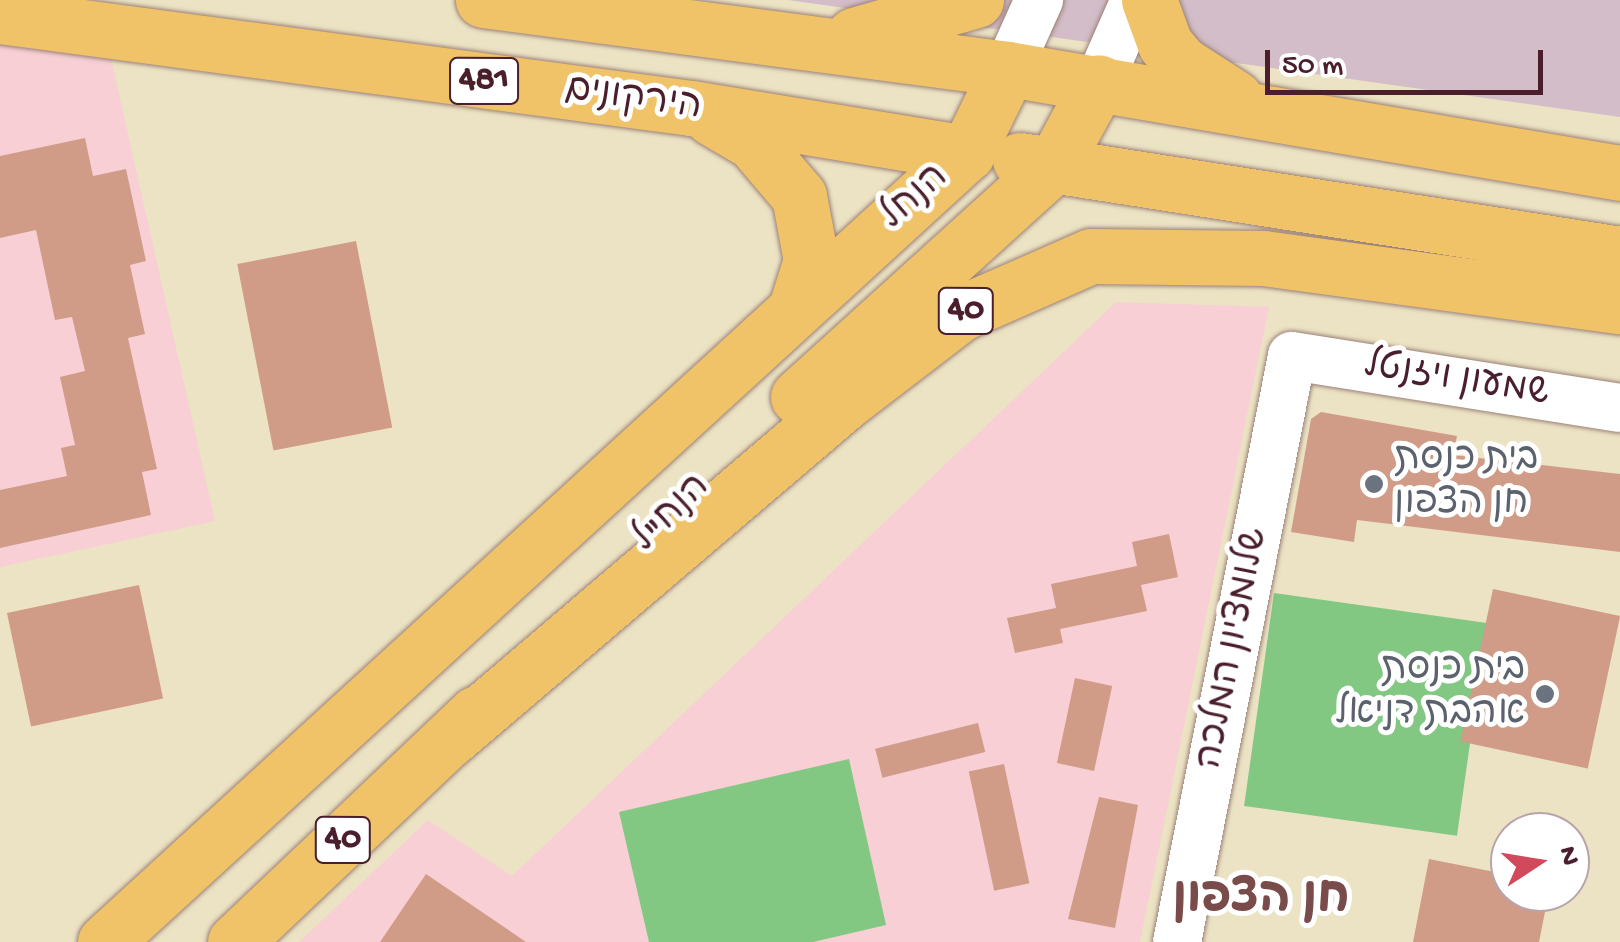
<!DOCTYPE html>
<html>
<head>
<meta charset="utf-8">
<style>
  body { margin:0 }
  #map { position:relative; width:1620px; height:942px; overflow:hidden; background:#ece3c4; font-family:"Gochi Hand","Playpen Sans Hebrew",sans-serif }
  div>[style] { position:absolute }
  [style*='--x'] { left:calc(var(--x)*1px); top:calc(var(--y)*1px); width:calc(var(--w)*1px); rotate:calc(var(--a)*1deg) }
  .built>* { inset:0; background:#f7cfd5 }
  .industrial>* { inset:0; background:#d2bdc8 }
  .green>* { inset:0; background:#82c782; transform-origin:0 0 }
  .building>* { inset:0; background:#d19c87; transform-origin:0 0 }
  .roads { filter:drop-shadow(0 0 2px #9b8178) drop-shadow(0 0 2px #9b8178) }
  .minor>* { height:48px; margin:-24px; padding:0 24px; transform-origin:24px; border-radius:24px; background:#fff }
  .major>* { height:55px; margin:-27.5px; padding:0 27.5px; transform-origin:27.5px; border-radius:27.5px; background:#f0c369 }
  .highway>* { height:55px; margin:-27.5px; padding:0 27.5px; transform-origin:27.5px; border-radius:27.5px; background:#f0c369 }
  .dots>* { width:28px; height:28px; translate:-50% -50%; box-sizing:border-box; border:5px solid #fff; border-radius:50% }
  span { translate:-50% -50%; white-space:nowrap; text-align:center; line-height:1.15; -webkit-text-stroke:10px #fff; paint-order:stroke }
  .shield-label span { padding:2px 8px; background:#fff; border:2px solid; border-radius:8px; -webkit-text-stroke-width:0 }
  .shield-label { font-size:35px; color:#4a1f2b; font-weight:700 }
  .street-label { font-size:38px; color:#4a1f2b }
  .worship-label { font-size:38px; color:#5b616d }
  .left { translate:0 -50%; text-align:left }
  .right { translate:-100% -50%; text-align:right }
  .district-label { font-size:48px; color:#794b4b; font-weight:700 }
  .north { position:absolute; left:1490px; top:812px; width:100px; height:100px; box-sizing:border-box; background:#fff; border:2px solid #b7a5aa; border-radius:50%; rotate:78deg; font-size:28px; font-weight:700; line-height:40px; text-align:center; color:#4a1f2b }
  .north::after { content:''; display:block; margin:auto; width:35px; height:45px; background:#d1495b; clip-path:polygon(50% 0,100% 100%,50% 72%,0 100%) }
  .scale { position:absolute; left:1265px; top:50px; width:278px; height:45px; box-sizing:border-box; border:5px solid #4a1f2b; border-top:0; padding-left:12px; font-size:30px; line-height:35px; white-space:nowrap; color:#4a1f2b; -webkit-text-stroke:8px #fff; paint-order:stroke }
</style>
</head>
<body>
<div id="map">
  <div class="built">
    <div style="clip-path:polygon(0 45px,110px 54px,215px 521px,0 567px)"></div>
    <div style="clip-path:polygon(1116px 302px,1269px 307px,1140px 942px,299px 942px,428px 820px,512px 876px)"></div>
  </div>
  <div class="industrial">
    <div style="clip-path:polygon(788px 0,1620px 0,1620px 117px)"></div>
  </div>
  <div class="green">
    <div style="left:1274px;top:593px;width:215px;height:215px;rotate:8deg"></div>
    <div style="clip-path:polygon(849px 759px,886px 925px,813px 942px,649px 942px,619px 812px)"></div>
  </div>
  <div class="building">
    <div style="clip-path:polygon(85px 138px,93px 176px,126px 169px,146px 261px,130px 265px,145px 334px,128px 338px,157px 469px,142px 472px,151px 515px,0 548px,0 490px,67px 476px,61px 448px,75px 445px,60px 377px,85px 371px,72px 317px,55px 320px,36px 230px,0 238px,0 156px)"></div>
    <div style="left:356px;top:241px;width:190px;height:121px;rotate:79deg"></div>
    <div style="clip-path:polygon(1321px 412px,1457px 436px,1453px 455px,1620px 474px,1620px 552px,1357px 520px,1354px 542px,1291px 532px,1311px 419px)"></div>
    <div style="clip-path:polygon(1169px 534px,1178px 577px,1141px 585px,1147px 611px,1060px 629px,1063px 643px,1015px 653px,1007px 618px,1056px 608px,1051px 584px,1137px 566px,1132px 542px)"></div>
    <div style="left:139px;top:585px;width:116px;height:135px;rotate:78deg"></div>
    <div style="left:1493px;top:589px;width:130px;height:156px;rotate:12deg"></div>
    <div style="left:1075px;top:678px;width:38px;height:87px;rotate:12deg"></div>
    <div style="left:978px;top:723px;width:30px;height:106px;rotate:76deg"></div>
    <div style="left:1004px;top:764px;width:122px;height:36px;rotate:78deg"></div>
    <div style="clip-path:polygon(1099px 797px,1138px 805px,1115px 928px,1068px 919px)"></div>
    <div style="clip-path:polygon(1429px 859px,1510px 875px,1510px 892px,1549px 892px,1539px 942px,1413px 942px)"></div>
    <div style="clip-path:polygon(426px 874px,526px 942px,380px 942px)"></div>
  </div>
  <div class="roads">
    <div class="minor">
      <div style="--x:1008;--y:69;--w:76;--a:-65.8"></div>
      <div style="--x:1099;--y:82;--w:90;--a:-66.3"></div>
      <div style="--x:1177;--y:942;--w:597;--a:-78.9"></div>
      <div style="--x:1292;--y:356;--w:332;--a:9"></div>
    </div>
    <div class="major">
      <div style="--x:483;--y:0;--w:530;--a:7.49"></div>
      <div style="--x:0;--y:16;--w:697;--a:7.58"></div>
      <div style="--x:691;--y:108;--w:280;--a:9.3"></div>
      <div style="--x:854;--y:35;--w:127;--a:-16"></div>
      <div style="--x:712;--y:118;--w:48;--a:30.3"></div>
      <div style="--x:753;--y:142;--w:71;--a:49.6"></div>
      <div style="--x:799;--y:196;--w:65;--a:79.4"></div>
      <div style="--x:811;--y:260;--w:50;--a:107.4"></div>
    </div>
    <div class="highway">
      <div style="--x:1149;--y:0;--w:47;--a:70"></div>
      <div style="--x:1165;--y:44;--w:25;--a:50"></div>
      <div style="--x:1181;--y:63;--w:64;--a:32.9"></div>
      <div style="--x:1020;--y:160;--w:607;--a:8.9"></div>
      <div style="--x:798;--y:397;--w:345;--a:-42.2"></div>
      <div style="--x:1054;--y:165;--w:94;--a:-61.5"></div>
      <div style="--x:451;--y:738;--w:518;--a:-40.46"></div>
      <div style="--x:845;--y:402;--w:146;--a:-37.5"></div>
      <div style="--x:961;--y:313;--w:142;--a:-23.7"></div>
      <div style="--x:1091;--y:256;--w:172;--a:0.7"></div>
      <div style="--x:1263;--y:258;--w:360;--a:7.7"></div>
      <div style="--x:105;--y:942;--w:1169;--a:-42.47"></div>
      <div style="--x:967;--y:153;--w:93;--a:-64"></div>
      <div style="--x:1008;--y:69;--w:621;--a:9.64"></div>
      <div style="--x:235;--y:942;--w:332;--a:-43.5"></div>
    </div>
  </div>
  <div class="dots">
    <div style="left:1374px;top:484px;background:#6b7280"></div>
    <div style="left:1545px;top:694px;background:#6b7280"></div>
  </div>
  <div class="shield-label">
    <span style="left:484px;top:81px">481</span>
    <span style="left:966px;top:311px">40</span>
    <span style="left:343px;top:840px">40</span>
  </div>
  <div class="street-label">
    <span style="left:633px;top:101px;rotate:8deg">הירקונים</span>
    <span style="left:916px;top:199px;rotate:-42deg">הנחל</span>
    <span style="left:1456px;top:382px;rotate:9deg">שמעון ויזנטל</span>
    <span style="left:673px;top:515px;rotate:-45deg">הנח"ל</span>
    <span style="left:1235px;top:649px;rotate:-79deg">שלומציון המלכה</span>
  </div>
  <div class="worship-label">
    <span class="left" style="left:1394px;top:484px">בית כנסת<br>חן הצפון</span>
    <span class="right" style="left:1525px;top:694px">בית כנסת<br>אהבת דניאל</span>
  </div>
  <div class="district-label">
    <span style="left:1261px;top:902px">חן הצפון</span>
  </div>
  <div class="north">N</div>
  <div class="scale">50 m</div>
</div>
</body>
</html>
